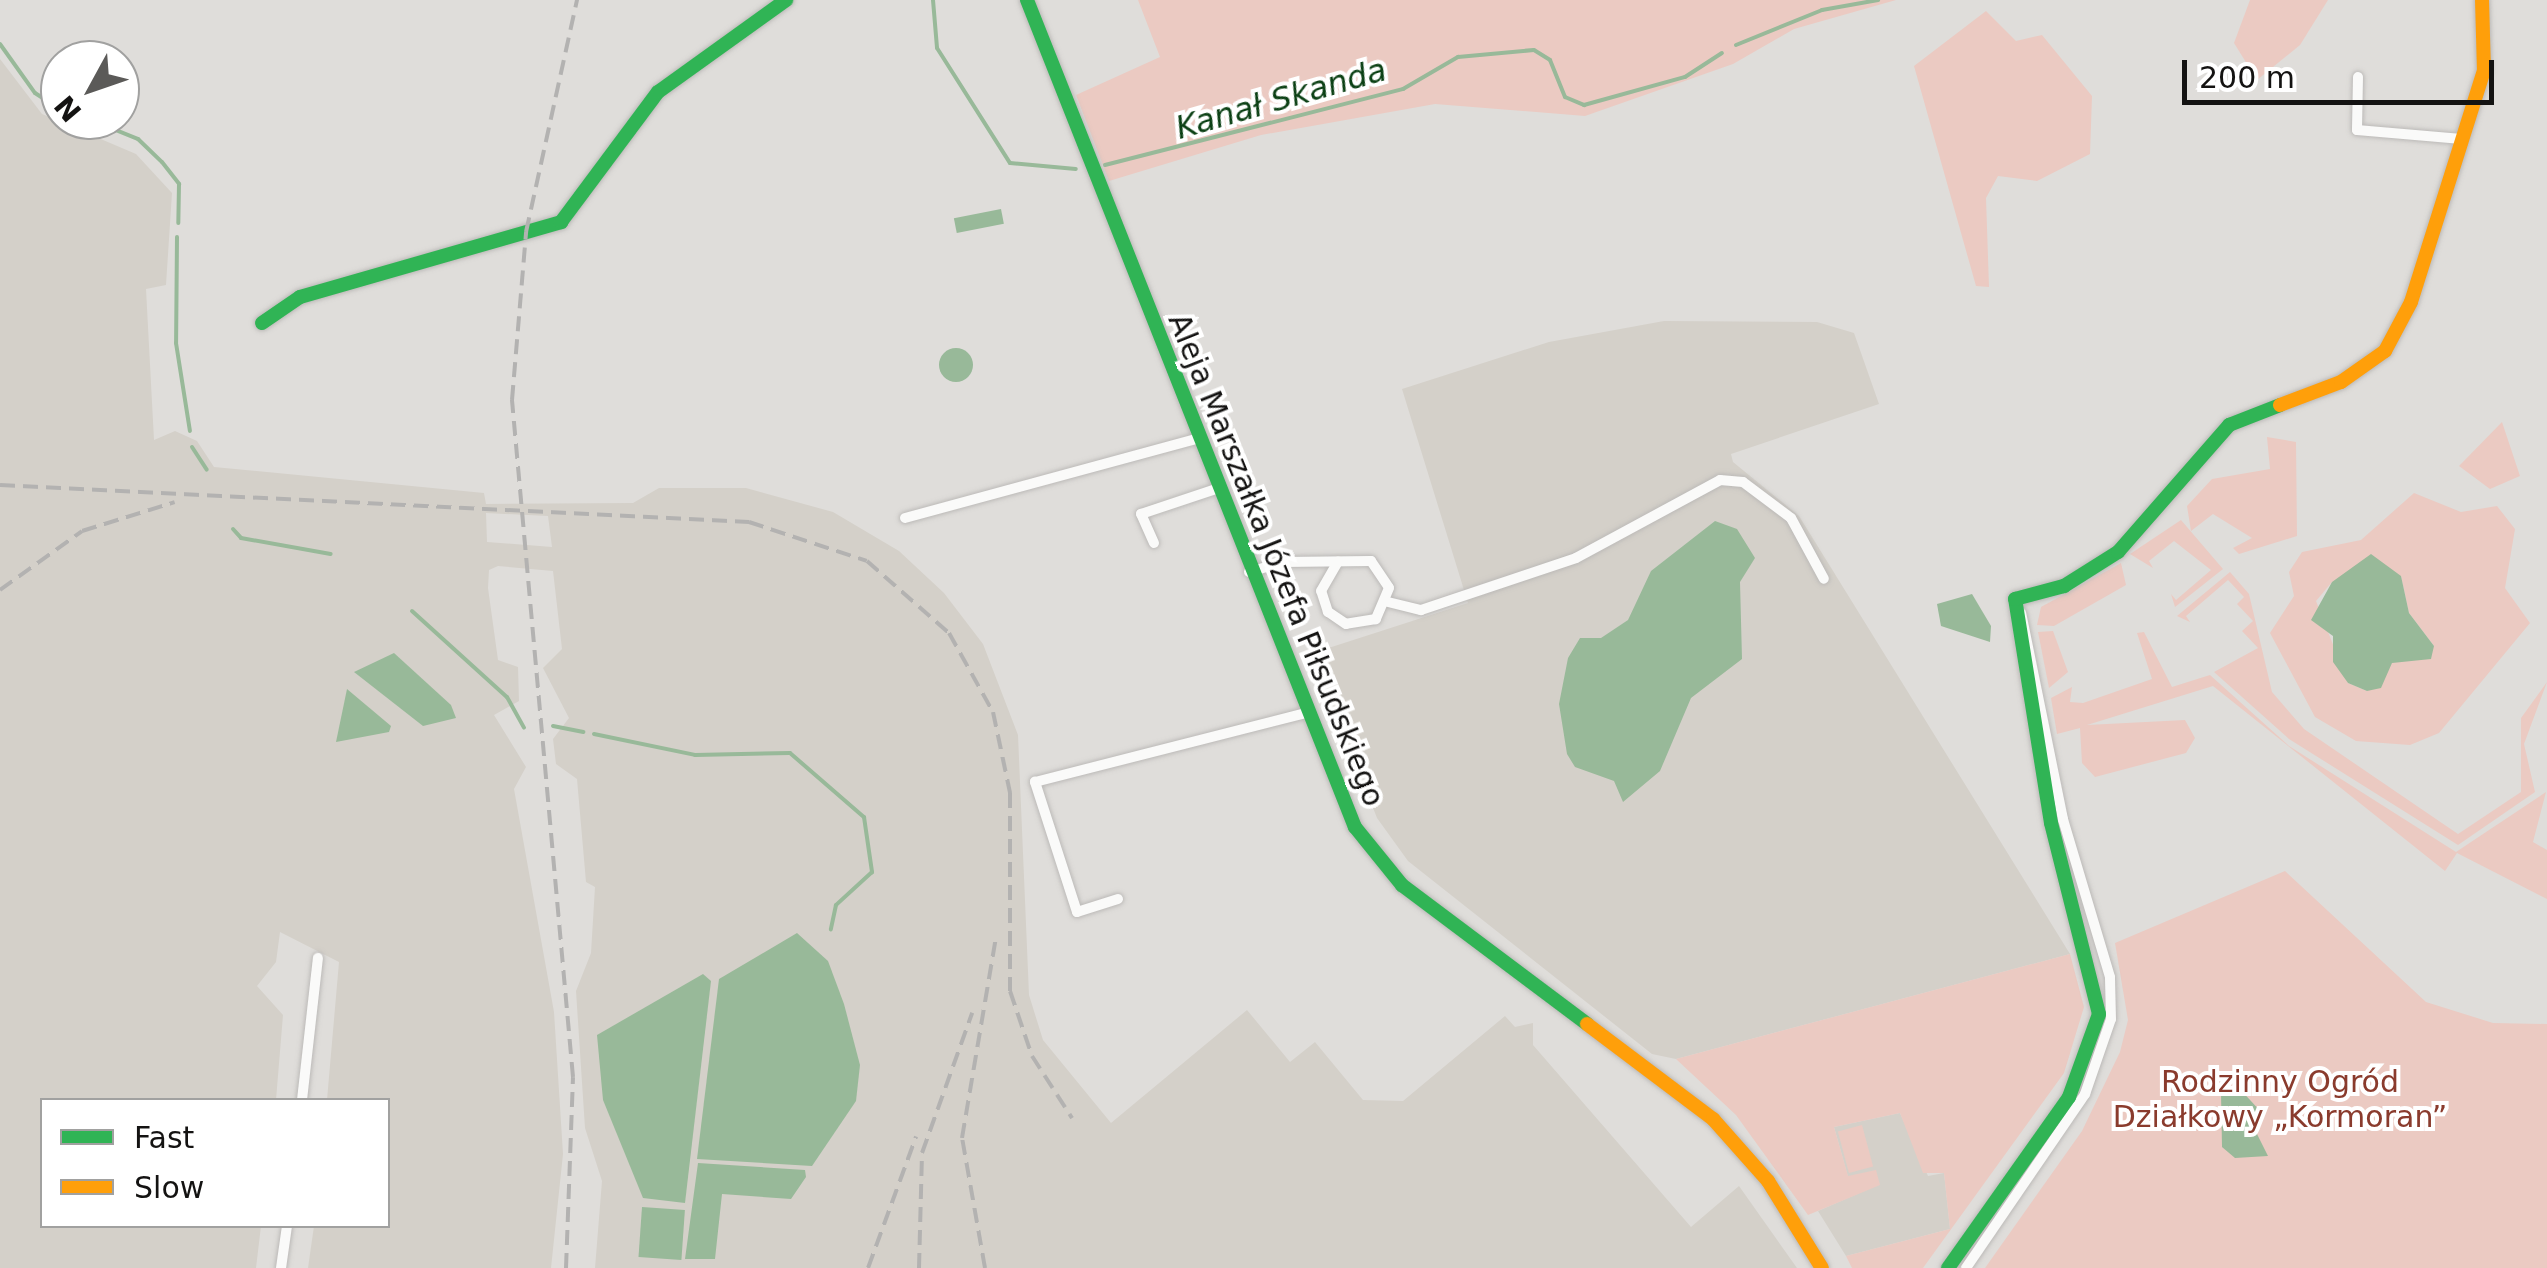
<!DOCTYPE html>
<html>
<head>
<meta charset="utf-8">
<style>
  body { margin:0 }
  #map { position:relative; width:2547px; height:1268px; overflow:hidden; background:#dfddda; font-family:"DejaVu Sans",sans-serif }
  div>[style] { position:absolute }
  [style*='--x'] { left:calc(var(--x)*1px); top:calc(var(--y)*1px); width:calc(var(--w)*1px); rotate:calc(var(--a)*1deg) }
  .built>* { inset:0; background:#d4d0c9 }
  .green>* { inset:0; background:#ebcac2; transform-origin:0 0 }
  .water>* { inset:0; background:#98b999; transform-origin:0 0 }
  .round { border-radius:50% }
  .stream>* { height:4px; margin:-2px; padding:0 2px; transform-origin:2px; border-radius:2px; background:#98b999 }
  .roads { filter:drop-shadow(0 0 2px #bcbab8) drop-shadow(0 0 2px #bcbab8) }
  .street>* { height:10px; margin:-5px; padding:0 5px; transform-origin:5px; border-radius:5px; background:#fafaf9 }
  .fast>* { height:14px; margin:-7px; padding:0 7px; transform-origin:7px; border-radius:7px; background:#30b455 }
  .slow>* { height:14px; margin:-7px; padding:0 7px; transform-origin:7px; border-radius:7px; background:#ff9f0a }
  .rail>* { height:4px; margin-top:-2px; transform-origin:0; background:repeating-linear-gradient(90deg,#b3b2b1 0 15px,transparent 0 23px) }
  span { translate:-50% -50%; white-space:nowrap; text-align:center; line-height:1.15; -webkit-text-stroke:8px #fff; paint-order:stroke }
  .street-label { font-size:30px; color:#141312 }
  .park-label { font-size:30px; color:#8a3b2d }
  .water-label { font-size:32px; color:#0b4014; font-style:italic }
  .legend { position:absolute; left:40px; top:1098px; width:350px; height:130px; box-sizing:border-box; background:#fff; border:2px solid #a1a1a0; margin:0; padding:12px 18px; list-style:none; font-size:30px; color:#141312 }
  .legend li { display:flex; align-items:center; gap:20px; height:50px }
  .legend b { width:50px; border:2px solid #a1a1a0 }
  .north { position:absolute; left:40px; top:40px; width:100px; height:100px; box-sizing:border-box; background:#fff; border:2px solid #a1a1a0; border-radius:50%; rotate:230deg; font-size:28px; font-weight:700; line-height:40px; text-align:center; color:#141312 }
  .north::after { content:''; display:block; margin:auto; width:35px; height:45px; background:#5b5a58; clip-path:polygon(50% 0,100% 100%,50% 72%,0 100%) }
  .scale { position:absolute; left:2182px; top:60px; width:312px; height:45px; box-sizing:border-box; border:5px solid #141312; border-top:0; padding-left:12px; font-size:30px; line-height:35px; white-space:nowrap; color:#141312; -webkit-text-stroke:8px #fff; paint-order:stroke }
</style>
</head>
<body>
<div id="map">
  <div class="built">
    <div style="clip-path:polygon(evenodd,0 59px,42px 114px,136px 154px,172px 193px,166px 285px,146px 289px,154px 440px,175px 431px,197px 441px,214px 467px,484px 493px,486px 504px,633px 503px,659px 488px,746px 488px,833px 512px,899px 551px,944px 593px,983px 644px,1018px 735px,1029px 995px,1043px 1040px,1111px 1123px,1247px 1010px,1290px 1062px,1315px 1042px,1363px 1100px,1403px 1101px,1505px 1016px,1515px 1027px,1533px 1023px,1533px 1045px,1691px 1227px,1739px 1186px,1797px 1268px,595px 1268px,602px 1181px,585px 1128px,576px 991px,591px 953px,595px 887px,586px 882px,577px 779px,556px 764px,553px 739px,569px 718px,543px 668px,562px 649px,553px 571px,498px 566px,489px 570px,488px 588px,498px 660px,518px 667px,519px 701px,494px 715px,526px 767px,514px 789px,554px 1012px,563px 1154px,551px 1268px,308px 1268px,314px 1226px,388px 1226px,388px 1100px,327px 1100px,339px 962px,280px 932px,276px 962px,257px 986px,283px 1015px,276px 1100px,42px 1100px,42px 1226px,261px 1226px,256px 1268px,0 1268px,0 59px,486px 513px,548px 516px,552px 547px,487px 542px,486px 513px)"></div>
    <div style="clip-path:polygon(1664px 321px,1817px 322px,1854px 333px,1879px 404px,1731px 454px,1733px 462px,1799px 516px,2070px 954px,1676px 1059px,1652px 1054px,1408px 861px,1377px 818px,1313px 653px,1468px 603px,1402px 389px,1549px 342px)"></div>
    <div style="clip-path:polygon(1900px 1113px,1928px 1176px,1944px 1173px,1950px 1229px,1846px 1256px,1818px 1211px,1880px 1184px,1848px 1177px,1834px 1127px)"></div>
  </div>
  <div class="green">
    <div style="clip-path:polygon(1138px 0,1896px 0,1794px 29px,1733px 64px,1585px 116px,1435px 104px,1261px 135px,1109px 181px,1076px 95px,1160px 57px)"></div>
    <div style="clip-path:polygon(2250px 0,2328px 0,2300px 45px,2257px 80px,2234px 43px)"></div>
    <div style="clip-path:polygon(1986px 11px,2016px 41px,2042px 35px,2092px 96px,2090px 154px,2037px 181px,1998px 176px,1986px 198px,1989px 287px,1976px 286px,1914px 66px)"></div>
    <div style="clip-path:polygon(2502px 422px,2520px 476px,2490px 489px,2459px 466px)"></div>
    <div style="clip-path:polygon(2267px 437px,2296px 442px,2297px 536px,2239px 554px,2233px 548px,2252px 538px,2213px 514px,2191px 531px,2187px 506px,2212px 479px,2270px 469px)"></div>
    <div style="clip-path:polygon(evenodd,2414px 493px,2461px 512px,2497px 506px,2515px 529px,2505px 588px,2530px 623px,2439px 733px,2410px 745px,2356px 741px,2315px 717px,2270px 633px,2294px 596px,2289px 572px,2302px 552px,2361px 540px,2414px 493px,2401px 576px,2409px 613px,2434px 646px,2392px 663px,2367px 691px,2348px 683px,2316px 601px,2332px 582px,2401px 576px)"></div>
    <div style="clip-path:polygon(2181px 520px,2223px 569px,2175px 607px,2171px 594px,2176px 600px,2211px 570px,2174px 541px,2149px 561px,2153px 568px,2130px 554px)"></div>
    <div style="clip-path:polygon(2121px 563px,2126px 585px,2054px 626px,2037px 625px,2041px 607px)"></div>
    <div style="clip-path:polygon(2230px 572px,2249px 594px,2272px 692px,2304px 729px,2458px 834px,2521px 792px,2521px 718px,2547px 682px,2524px 744px,2535px 792px,2458px 845px,2289px 739px,2214px 672px,2258px 648px,2242px 631px,2253px 621px,2237px 604px,2244px 597px,2228px 580px,2186px 616px,2190px 622px,2177px 616px)"></div>
    <div style="clip-path:polygon(2053px 631px,2068px 672px,2049px 688px,2038px 632px)"></div>
    <div style="clip-path:polygon(2144px 632px,2172px 687px,2210px 675px,2289px 746px,2456px 852px,2546px 792px,2533px 842px,2547px 850px,2547px 899px,2457px 853px,2445px 871px,2213px 686px,2087px 725px,2185px 720px,2195px 738px,2186px 753px,2095px 777px,2082px 763px,2080px 728px,2057px 734px,2051px 698px,2072px 687px,2070px 702px,2083px 703px,2152px 679px,2137px 633px)"></div>
    <div style="clip-path:polygon(2285px 871px,2426px 1002px,2493px 1023px,2547px 1024px,2547px 1268px,1985px 1268px,2082px 1131px,2120px 1052px,2128px 1020px,2115px 943px)"></div>
    <div style="clip-path:polygon(2070px 954px,2084px 1007px,2064px 1073px,1923px 1268px,1852px 1268px,1846px 1256px,1950px 1229px,1944px 1173px,1923px 1173px,1900px 1113px,1834px 1127px,1848px 1176px,1876px 1170px,1880px 1185px,1808px 1215px,1736px 1115px,1676px 1059px)"></div>
    <div style="left:1862px;top:1125px;width:43px;height:25px;rotate:75deg"></div>
  </div>
  <div class="water">
    <div style="left:1001px;top:209px;width:15px;height:48px;rotate:79deg"></div>
    <div class="round" style="left:939px;top:348px;width:34px;height:34px"></div>
    <div style="clip-path:polygon(1715px 521px,1737px 529px,1755px 558px,1740px 582px,1742px 659px,1691px 698px,1660px 771px,1623px 802px,1614px 781px,1575px 767px,1567px 754px,1559px 704px,1568px 658px,1580px 638px,1601px 638px,1628px 620px,1651px 571px)"></div>
    <div style="clip-path:polygon(2371px 554px,2401px 576px,2409px 613px,2434px 646px,2431px 659px,2392px 663px,2381px 688px,2367px 691px,2348px 683px,2333px 662px,2333px 636px,2311px 620px,2332px 582px)"></div>
    <div style="clip-path:polygon(1972px 594px,1991px 626px,1990px 642px,1941px 626px,1937px 604px)"></div>
    <div style="clip-path:polygon(394px 653px,451px 705px,456px 718px,423px 726px,354px 672px)"></div>
    <div style="clip-path:polygon(347px 689px,391px 726px,389px 732px,336px 742px)"></div>
    <div style="clip-path:polygon(797px 933px,828px 961px,844px 1004px,860px 1065px,856px 1101px,812px 1166px,697px 1159px,719px 979px)"></div>
    <div style="clip-path:polygon(703px 974px,711px 981px,685px 1203px,643px 1198px,603px 1100px,597px 1035px)"></div>
    <div style="clip-path:polygon(2238px 1087px,2263px 1114px,2255px 1130px,2268px 1156px,2235px 1158px,2222px 1147px,2221px 1093px)"></div>
    <div style="clip-path:polygon(698px 1163px,805px 1170px,806px 1177px,791px 1199px,722px 1194px,715px 1259px,685px 1259px)"></div>
    <div style="left:642px;top:1207px;width:43px;height:50px;rotate:4deg"></div>
  </div>
  <div class="stream">
    <div style="--x:933;--y:0;--w:48;--a:85.2"></div>
    <div style="--x:937;--y:48;--w:136;--a:57.6"></div>
    <div style="--x:1010;--y:163;--w:66;--a:5.2"></div>
    <div style="--x:0;--y:44;--w:60;--a:54.5"></div>
    <div style="--x:35;--y:93;--w:30;--a:33"></div>
    <div style="--x:1736;--y:45;--w:93;--a:-22.1"></div>
    <div style="--x:1822;--y:10;--w:57;--a:-10.1"></div>
    <div style="--x:91;--y:120;--w:51;--a:22"></div>
    <div style="--x:138;--y:139;--w:33;--a:44"></div>
    <div style="--x:162;--y:162;--w:28;--a:52"></div>
    <div style="--x:179;--y:184;--w:39;--a:91"></div>
    <div style="--x:1105;--y:165;--w:308;--a:-14.3"></div>
    <div style="--x:1403;--y:89;--w:64;--a:-30.2"></div>
    <div style="--x:1458;--y:57;--w:76;--a:-5.3"></div>
    <div style="--x:1534;--y:50;--w:19;--a:32"></div>
    <div style="--x:1550;--y:60;--w:40;--a:68"></div>
    <div style="--x:1565;--y:97;--w:21;--a:23"></div>
    <div style="--x:1584;--y:105;--w:105;--a:-15.5"></div>
    <div style="--x:1685;--y:77;--w:44;--a:-33"></div>
    <div style="--x:177;--y:237;--w:106;--a:90.5"></div>
    <div style="--x:176;--y:343;--w:89;--a:81"></div>
    <div style="--x:192;--y:447;--w:27;--a:57"></div>
    <div style="--x:233;--y:529;--w:12;--a:48"></div>
    <div style="--x:241;--y:538;--w:91;--a:10.1"></div>
    <div style="--x:412;--y:611;--w:128;--a:42.2"></div>
    <div style="--x:507;--y:697;--w:35;--a:61"></div>
    <div style="--x:553;--y:726;--w:31;--a:11"></div>
    <div style="--x:594;--y:734;--w:103;--a:11.7"></div>
    <div style="--x:695;--y:755;--w:95;--a:-1.2"></div>
    <div style="--x:790;--y:753;--w:98;--a:40.9"></div>
    <div style="--x:864;--y:817;--w:56;--a:81.7"></div>
    <div style="--x:872;--y:872;--w:49;--a:137.5"></div>
    <div style="--x:836;--y:905;--w:25;--a:102"></div>
  </div>
  <div class="roads">
    <div class="street">
      <div style="--x:2358;--y:77;--w:53;--a:91.1"></div>
      <div style="--x:2357;--y:130;--w:105;--a:4.9"></div>
      <div style="--x:905;--y:518;--w:302;--a:-15.2"></div>
      <div style="--x:1154;--y:543;--w:32;--a:-114"></div>
      <div style="--x:1141;--y:514;--w:79;--a:-18.4"></div>
      <div style="--x:1249;--y:572;--w:35;--a:-16"></div>
      <div style="--x:1283;--y:562;--w:88;--a:-0.7"></div>
      <div style="--x:1371;--y:561;--w:32;--a:56"></div>
      <div style="--x:1389;--y:588;--w:34;--a:113"></div>
      <div style="--x:1376;--y:619;--w:30;--a:171"></div>
      <div style="--x:1346;--y:624;--w:22;--a:-146"></div>
      <div style="--x:1328;--y:612;--w:22;--a:-108"></div>
      <div style="--x:1321;--y:591;--w:34;--a:-60"></div>
      <div style="--x:1388;--y:602;--w:34;--a:14"></div>
      <div style="--x:1421;--y:610;--w:163;--a:-18.5"></div>
      <div style="--x:1576;--y:558;--w:164;--a:-28.4"></div>
      <div style="--x:1720;--y:480;--w:23;--a:5"></div>
      <div style="--x:1743;--y:482;--w:60;--a:36.9"></div>
      <div style="--x:1791;--y:518;--w:69;--a:61.6"></div>
      <div style="--x:1118;--y:899;--w:43;--a:162.4"></div>
      <div style="--x:1077;--y:912;--w:137;--a:-107.9"></div>
      <div style="--x:1035;--y:782;--w:279;--a:-14.3"></div>
      <div style="--x:302;--y:1100;--w:143;--a:-83.6"></div>
      <div style="--x:281;--y:1268;--w:42;--a:-81.9"></div>
      <div style="--x:1966;--y:1268;--w:211;--a:-55.6"></div>
      <div style="--x:2085;--y:1094;--w:79;--a:-70.9"></div>
      <div style="--x:2111;--y:1019;--w:42;--a:-91.4"></div>
      <div style="--x:2110;--y:977;--w:165;--a:-106.6"></div>
      <div style="--x:2063;--y:819;--w:210;--a:-101.5"></div>
    </div>
    <div class="fast">
      <div style="--x:1027;--y:0;--w:890;--a:68.37"></div>
      <div style="--x:1355;--y:827;--w:75;--a:51"></div>
      <div style="--x:1402;--y:885;--w:231;--a:36.9"></div>
      <div style="--x:262;--y:323;--w:46;--a:-34.4"></div>
      <div style="--x:300;--y:297;--w:272;--a:-16"></div>
      <div style="--x:561;--y:222;--w:162;--a:-53.3"></div>
      <div style="--x:658;--y:92;--w:158;--a:-35.7"></div>
      <div style="--x:1948;--y:1268;--w:209;--a:-54.7"></div>
      <div style="--x:2069;--y:1097;--w:88;--a:-70.1"></div>
      <div style="--x:2099;--y:1014;--w:197;--a:-104.1"></div>
      <div style="--x:2051;--y:823;--w:227;--a:-99.1"></div>
      <div style="--x:2015;--y:599;--w:51;--a:-14.9"></div>
      <div style="--x:2064;--y:586;--w:64;--a:-32.2"></div>
      <div style="--x:2118;--y:552;--w:169;--a:-48.8"></div>
      <div style="--x:2229;--y:425;--w:55;--a:-21.4"></div>
    </div>
    <div class="slow">
      <div style="--x:2280;--y:405;--w:65;--a:-20.7"></div>
      <div style="--x:2341;--y:382;--w:54;--a:-35.2"></div>
      <div style="--x:2385;--y:351;--w:55;--a:-62"></div>
      <div style="--x:2411;--y:302;--w:242;--a:-72.5"></div>
      <div style="--x:2484;--y:71;--w:71;--a:-91.6"></div>
      <div style="--x:1587;--y:1024;--w:158;--a:37"></div>
      <div style="--x:1713;--y:1119;--w:83;--a:48.4"></div>
      <div style="--x:1768;--y:1181;--w:102;--a:58.2"></div>
    </div>
  </div>
  <div class="rail">
    <div style="--x:0;--y:485;--w:750;--a:2.83"></div>
    <div style="--x:749;--y:522;--w:124;--a:18.3"></div>
    <div style="--x:867;--y:561;--w:109;--a:41.3"></div>
    <div style="--x:949;--y:633;--w:90;--a:60.9"></div>
    <div style="--x:993;--y:712;--w:83;--a:78.1"></div>
    <div style="--x:1010;--y:793;--w:198;--a:90"></div>
    <div style="--x:1010;--y:991;--w:69;--a:71.3"></div>
    <div style="--x:1032;--y:1056;--w:74;--a:57.2"></div>
    <div style="--x:0;--y:590;--w:101;--a:-35.7"></div>
    <div style="--x:82;--y:531;--w:97;--a:-17.3"></div>
    <div style="--x:566;--y:1268;--w:191;--a:-87.9"></div>
    <div style="--x:573;--y:1077;--w:680;--a:-95.15"></div>
    <div style="--x:512;--y:400;--w:169;--a:-85.2"></div>
    <div style="--x:526;--y:232;--w:238;--a:-77.6"></div>
    <div style="--x:868;--y:1268;--w:140;--a:-69.9"></div>
    <div style="--x:919;--y:1268;--w:115;--a:-88.5"></div>
    <div style="--x:922;--y:1153;--w:149;--a:-70.3"></div>
    <div style="--x:985;--y:1268;--w:132;--a:-100"></div>
    <div style="--x:962;--y:1138;--w:204;--a:-80.4"></div>
  </div>
  <div class="street-label">
    <span style="left:1276px;top:560px;rotate:68deg">Aleja Marszałka Józefa Piłsudskiego</span>
  </div>
  <div class="park-label">
    <span style="left:2280px;top:1099px">Rodzinny Ogród<br>Działkowy „Kormoran”</span>
  </div>
  <div class="water-label">
    <span style="left:1281px;top:99px;rotate:-16deg">Kanał Skanda</span>
  </div>
  <ul class="legend">
  <li><b style="height:12px;background:#30b455"></b>Fast</li>
  <li><b style="height:12px;background:#ff9f0a"></b>Slow</li>
  </ul>
  <div class="north">N</div>
  <div class="scale">200 m</div>
</div>
</body>
</html>
